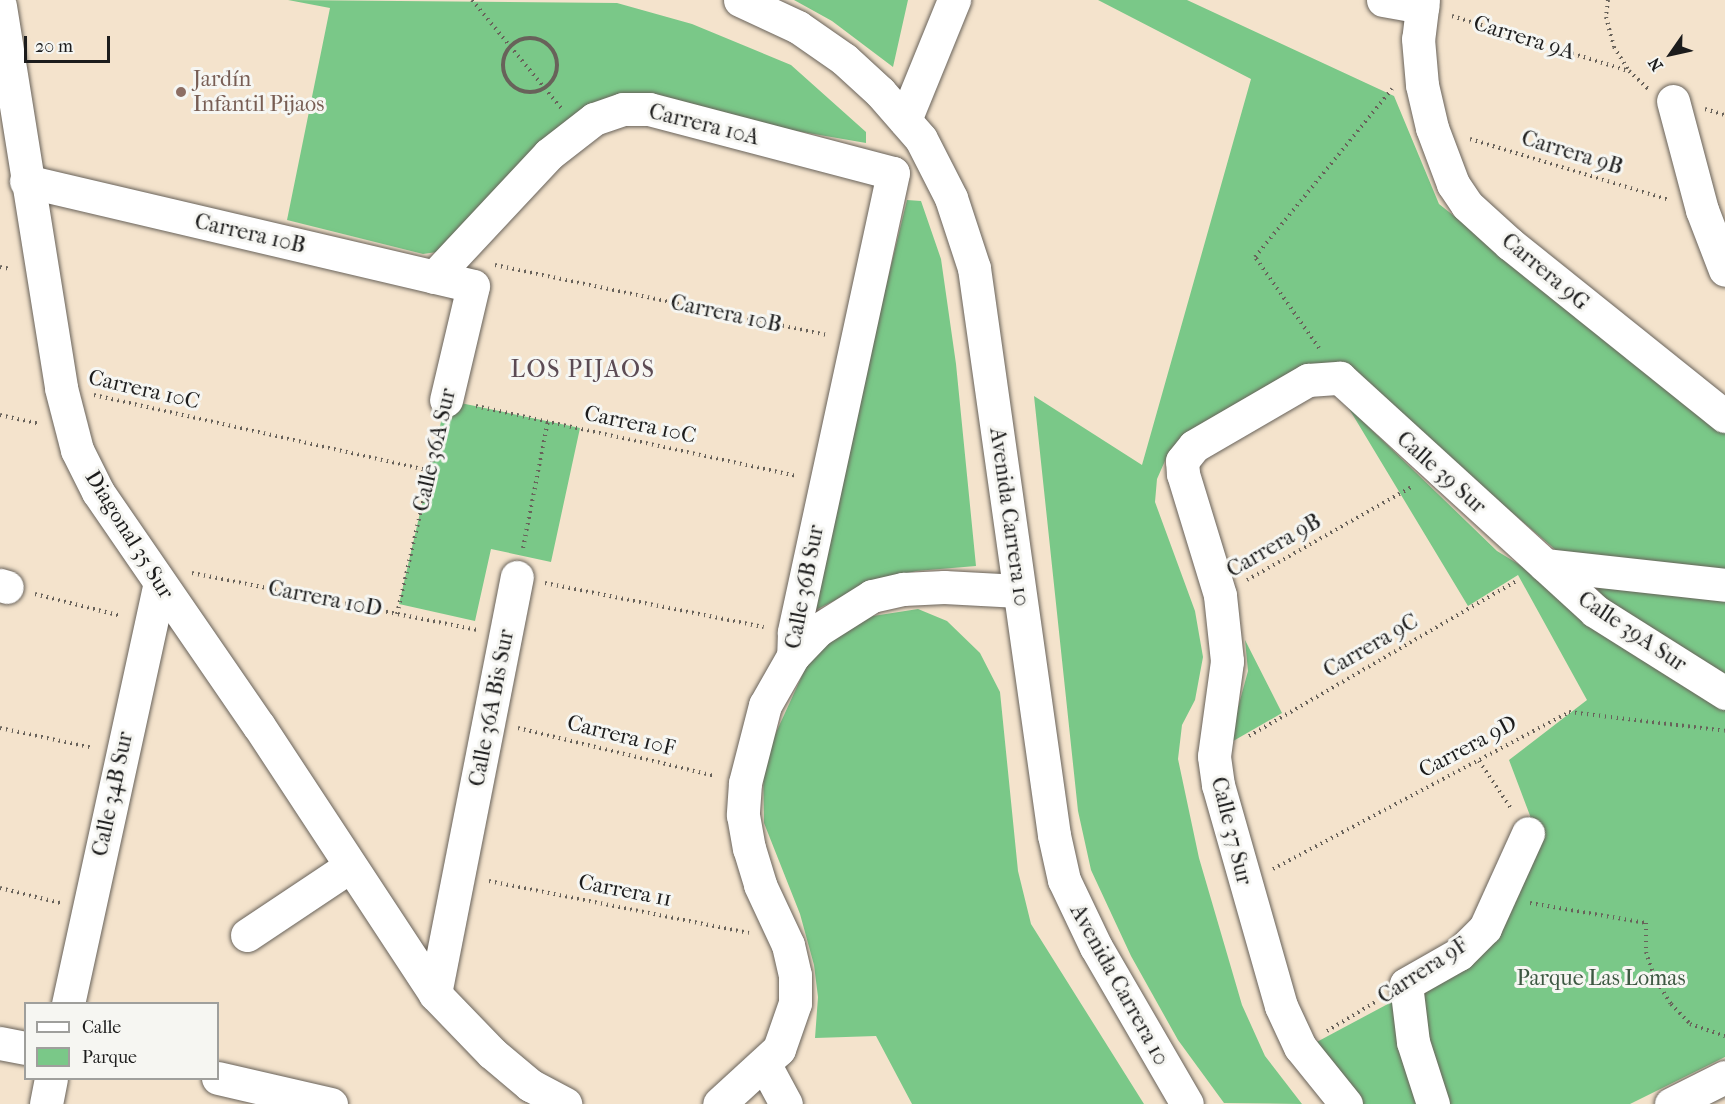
<!DOCTYPE html>
<html>
<head>
<meta charset="utf-8">
<style>
  body { margin:0 }
  #map { position:relative; width:1725px; height:1104px; overflow:hidden; background:#f4e3cc; font-family:"IM FELL French Canon",serif }
  div>[style] { position:absolute }
  [style*='--x'] { left:calc(var(--x)*1px); top:calc(var(--y)*1px); width:calc(var(--w)*1px); rotate:calc(var(--a)*1deg) }
  .green>* { inset:0; background:#7ac888 }
  .path>* { height:4px; margin-top:-2px; transform-origin:0; background:repeating-linear-gradient(90deg,#68625a 0 1.5px,transparent 0 6px) }
  .path>.ring { margin:-2px; padding:0; box-sizing:content-box; background:none; border:4px solid #68625a; border-radius:50% }
  .roads { filter:drop-shadow(0 0 2px #68625a) drop-shadow(0 0 2px #68625a) }
  .minor>* { height:33px; margin:-16.5px; padding:0 16.5px; transform-origin:16.5px; border-radius:16.5px; background:#fff }
  .major>* { height:33px; margin:-16.5px; padding:0 16.5px; transform-origin:16.5px; border-radius:16.5px; background:#fff }
  .dots>* { width:16px; height:16px; translate:-50% -50%; box-sizing:border-box; border:3px solid #f6f6f2; border-radius:50% }
  span { translate:-50% -50%; white-space:nowrap; text-align:center; line-height:1.15; -webkit-text-stroke:6px #f6f6f2; paint-order:stroke }
  .street-label { font-size:22px; color:#1c1c1c }
  .education-label { font-size:22px; color:#785e54 }
  .left { translate:0 -50%; text-align:left }
  .park-label { font-size:22px; color:#3d5842 }
  .neighbourhood-label { font-size:24px; color:#5c4b54; letter-spacing:1.5px }
  .legend { position:absolute; left:24px; top:1002px; width:195px; height:78px; box-sizing:border-box; background:#f6f6f2; border:2px solid #9f9f9c; margin:0; padding:8px 10px; list-style:none; font-size:18px; color:#1c1c1c }
  .legend li { display:flex; align-items:center; gap:12px; height:30px }
  .legend b { width:30px; border:2px solid #9f9f9c }
  .north { position:absolute; left:1641px; top:24px; width:60px; height:60px; -webkit-text-stroke:4px #f6f6f2; paint-order:stroke; rotate:236deg; font-size:16px; font-weight:700; line-height:24px; text-align:center; color:#1c1c1c }
  .north::after { content:''; display:block; margin:auto; width:21px; height:27px; background:#1c1c1c; clip-path:polygon(50% 0,100% 100%,50% 72%,0 100%) }
  .scale { position:absolute; left:24px; top:36px; width:86px; height:27px; box-sizing:border-box; border:3px solid #1c1c1c; border-top:0; padding-left:8px; font-size:18px; line-height:21px; white-space:nowrap; color:#1c1c1c; -webkit-text-stroke:4px #f6f6f2; paint-order:stroke }
</style>
</head>
<body>
<div id="map">
  <div class="green">
    <div style="clip-path:polygon(288px 0,617px 3px,692px 24px,791px 65px,866px 132px,866px 143px,617px 100px,437px 252px,423px 254px,287px 220px,330px 8px)"></div>
    <div style="clip-path:polygon(794px 0,908px 0,893px 67px,832px 21px)"></div>
    <div style="clip-path:polygon(1098px 0,1187px 0,1394px 96px,1439px 204px,1725px 432px,1725px 570px,1565px 558px,1345px 369px,1187px 433px,1168px 454px,1157px 479px,1155px 502px,1195px 611px,1203px 657px,1195px 700px,1182px 725px,1178px 759px,1199px 858px,1242px 1005px,1265px 1056px,1302px 1104px,1224px 1103px,1178px 1040px,1131px 956px,1091px 870px,1078px 811px,1034px 396px,1142px 465px,1251px 79px)"></div>
    <div style="clip-path:polygon(907px 200px,921px 201px,941px 259px,956px 364px,976px 566px,916px 571px,867px 584px,806px 615px)"></div>
    <div style="clip-path:polygon(446px 400px,580px 428px,551px 562px,491px 549px,475px 621px,399px 604px)"></div>
    <div style="clip-path:polygon(1348px 407px,1497px 551px,1543px 579px,1725px 708px,1725px 1057px,1630px 1104px,1363px 1104px,1313px 1044px,1414px 990px,1499px 912px,1537px 834px,1509px 760px,1587px 700px,1518px 575px,1468px 606px)"></div>
    <div style="clip-path:polygon(1591px 580px,1725px 598px,1725px 677px,1602px 596px)"></div>
    <div style="clip-path:polygon(918px 609px,947px 621px,980px 653px,1000px 692px,1018px 871px,1031px 924px,1144px 1104px,912px 1104px,876px 1036px,815px 1038px,818px 997px,814px 965px,800px 914px,764px 823px,763px 761px,806px 667px,830px 641px,873px 616px)"></div>
    <div style="clip-path:polygon(1245px 640px,1282px 713px,1228px 744px,1248px 671px)"></div>
  </div>
  <div class="path">
    <div style="--x:472;--y:0;--w:140;--a:50.5"></div>
    <div style="--x:1608;--y:0;--w:17;--a:97"></div>
    <div style="--x:1606;--y:17;--w:31;--a:75"></div>
    <div style="--x:1614;--y:47;--w:28;--a:58"></div>
    <div style="--x:1629;--y:71;--w:26;--a:43"></div>
    <div style="--x:1452;--y:16;--w:185;--a:17.3"></div>
    <div class="ring" style="left:503px;top:38px;width:50px;height:50px"></div>
    <div style="--x:1705;--y:109;--w:21;--a:17"></div>
    <div style="--x:1470;--y:139;--w:208;--a:17"></div>
    <div style="--x:495;--y:265;--w:340;--a:11.9"></div>
    <div style="--x:0;--y:267;--w:11;--a:10"></div>
    <div style="--x:1319;--y:348;--w:111;--a:-125.1"></div>
    <div style="--x:1255;--y:257;--w:217;--a:-50.8"></div>
    <div style="--x:94;--y:395;--w:344;--a:12.7"></div>
    <div style="--x:476;--y:406;--w:329;--a:12.3"></div>
    <div style="--x:0;--y:415;--w:41;--a:12.7"></div>
    <div style="--x:523;--y:548;--w:129;--a:-78.9"></div>
    <div style="--x:192;--y:573;--w:290;--a:11.3"></div>
    <div style="--x:1247;--y:580;--w:191;--a:-29.5"></div>
    <div style="--x:545;--y:583;--w:223;--a:11.4"></div>
    <div style="--x:35;--y:594;--w:89;--a:14.3"></div>
    <div style="--x:397;--y:614;--w:191;--a:-77"></div>
    <div style="--x:0;--y:728;--w:95;--a:12.1"></div>
    <div style="--x:518;--y:728;--w:203;--a:13.7"></div>
    <div style="--x:1249;--y:736;--w:311;--a:-30.1"></div>
    <div style="--x:1479;--y:761;--w:59;--a:56"></div>
    <div style="--x:1273;--y:869;--w:335;--a:-27.9"></div>
    <div style="--x:1569;--y:712;--w:157;--a:6.9"></div>
    <div style="--x:489;--y:881;--w:265;--a:11.3"></div>
    <div style="--x:0;--y:888;--w:62;--a:14"></div>
    <div style="--x:1530;--y:903;--w:118;--a:9.8"></div>
    <div style="--x:1646;--y:923;--w:29;--a:90"></div>
    <div style="--x:1646;--y:952;--w:26;--a:72"></div>
    <div style="--x:1654;--y:977;--w:32;--a:58"></div>
    <div style="--x:1671;--y:1004;--w:28;--a:46"></div>
    <div style="--x:1690;--y:1024;--w:37;--a:19"></div>
    <div style="--x:1327;--y:1031;--w:58;--a:-31"></div>
  </div>
  <div class="roads">
    <div class="minor">
      <div style="--x:1383;--y:0;--w:40;--a:10"></div>
      <div style="--x:1423;--y:0;--w:39;--a:97"></div>
      <div style="--x:1418;--y:39;--w:46;--a:85"></div>
      <div style="--x:1422;--y:85;--w:44;--a:76.9"></div>
      <div style="--x:1432;--y:128;--w:60;--a:69.4"></div>
      <div style="--x:1453;--y:184;--w:25;--a:56"></div>
      <div style="--x:1467;--y:205;--w:58;--a:42.2"></div>
      <div style="--x:1510;--y:244;--w:275;--a:38.7"></div>
      <div style="--x:0;--y:6;--w:387;--a:80.9"></div>
      <div style="--x:61;--y:388;--w:64;--a:75.5"></div>
      <div style="--x:77;--y:450;--w:47;--a:63.4"></div>
      <div style="--x:98;--y:492;--w:284;--a:55.5"></div>
      <div style="--x:259;--y:726;--w:321;--a:56.7"></div>
      <div style="--x:435;--y:994;--w:82;--a:46"></div>
      <div style="--x:492;--y:1053;--w:50;--a:40.1"></div>
      <div style="--x:530;--y:1085;--w:40;--a:28"></div>
      <div style="--x:1673;--y:101;--w:113;--a:75.1"></div>
      <div style="--x:1702;--y:210;--w:64;--a:69"></div>
      <div style="--x:905;--y:120;--w:130;--a:-67.8"></div>
      <div style="--x:26;--y:181;--w:459;--a:13.2"></div>
      <div style="--x:473;--y:286;--w:117;--a:103.3"></div>
      <div style="--x:434;--y:277;--w:168;--a:-46.9"></div>
      <div style="--x:549;--y:154;--w:57;--a:-37.9"></div>
      <div style="--x:594;--y:119;--w:31;--a:-19"></div>
      <div style="--x:623;--y:109;--w:26;--a:0"></div>
      <div style="--x:649;--y:109;--w:252;--a:14.7"></div>
      <div style="--x:893;--y:173;--w:470;--a:102.2"></div>
      <div style="--x:794;--y:632;--w:24;--a:92"></div>
      <div style="--x:793;--y:656;--w:56;--a:119.7"></div>
      <div style="--x:765;--y:705;--w:81;--a:104.4"></div>
      <div style="--x:745;--y:783;--w:32;--a:94"></div>
      <div style="--x:743;--y:815;--w:34;--a:80"></div>
      <div style="--x:749;--y:848;--w:39;--a:73"></div>
      <div style="--x:760;--y:885;--w:66;--a:65"></div>
      <div style="--x:788;--y:945;--w:31;--a:77"></div>
      <div style="--x:795;--y:975;--w:28;--a:90"></div>
      <div style="--x:795;--y:1003;--w:49;--a:109.2"></div>
      <div style="--x:779;--y:1049;--w:81;--a:137.5"></div>
      <div style="--x:1545;--y:565;--w:181;--a:6.3"></div>
      <div style="--x:0;--y:585;--w:7;--a:16"></div>
      <div style="--x:793;--y:656;--w:36;--a:-46"></div>
      <div style="--x:818;--y:630;--w:64;--a:-32.2"></div>
      <div style="--x:872;--y:596;--w:32;--a:-13"></div>
      <div style="--x:903;--y:589;--w:41;--a:-2.8"></div>
      <div style="--x:944;--y:587;--w:75;--a:3.1"></div>
      <div style="--x:247;--y:935;--w:123;--a:-33.7"></div>
      <div style="--x:435;--y:994;--w:425;--a:-78.9"></div>
      <div style="--x:68;--y:1004;--w:429;--a:-77.7"></div>
      <div style="--x:0;--y:1043;--w:26;--a:11"></div>
      <div style="--x:765;--y:1065;--w:44;--a:61.7"></div>
      <div style="--x:218;--y:1078;--w:116;--a:13"></div>
      <div style="--x:46;--y:1104;--w:26;--a:-79"></div>
      <div style="--x:1346;--y:1104;--w:73;--a:-128.9"></div>
      <div style="--x:1300;--y:1047;--w:45;--a:-114.9"></div>
      <div style="--x:1281;--y:1006;--w:230;--a:-105.9"></div>
      <div style="--x:1218;--y:785;--w:29;--a:-98"></div>
      <div style="--x:1214;--y:756;--w:96;--a:-82.2"></div>
      <div style="--x:1227;--y:661;--w:66;--a:-96.1"></div>
      <div style="--x:1220;--y:595;--w:127;--a:-107"></div>
      <div style="--x:1183;--y:474;--w:13;--a:-94"></div>
      <div style="--x:1182;--y:461;--w:19;--a:-51"></div>
      <div style="--x:1194;--y:446;--w:132;--a:-30.1"></div>
      <div style="--x:1308;--y:380;--w:32;--a:-4"></div>
      <div style="--x:1340;--y:378;--w:345;--a:42.4"></div>
      <div style="--x:1595;--y:611;--w:154;--a:32.2"></div>
      <div style="--x:1433;--y:1104;--w:65;--a:-107.9"></div>
      <div style="--x:1413;--y:1042;--w:58;--a:-96.9"></div>
      <div style="--x:1406;--y:984;--w:61;--a:-29.5"></div>
      <div style="--x:1459;--y:954;--w:37;--a:-45"></div>
      <div style="--x:1485;--y:928;--w:104;--a:-65.6"></div>
      <div style="--x:1671;--y:1104;--w:60;--a:-26.6"></div>
    </div>
    <div class="major">
      <div style="--x:740;--y:0;--w:64;--a:25"></div>
      <div style="--x:798;--y:27;--w:56;--a:34.8"></div>
      <div style="--x:844;--y:59;--w:49;--a:42.5"></div>
      <div style="--x:880;--y:92;--w:62;--a:48.9"></div>
      <div style="--x:921;--y:139;--w:66;--a:63"></div>
      <div style="--x:951;--y:198;--w:74;--a:71.8"></div>
      <div style="--x:974;--y:268;--w:573;--a:81.97"></div>
      <div style="--x:1054;--y:835;--w:46;--a:77.5"></div>
      <div style="--x:1064;--y:880;--w:74;--a:64.5"></div>
      <div style="--x:1096;--y:947;--w:181;--a:59.9"></div>
    </div>
  </div>
  <div class="dots">
    <div style="left:181px;top:92px;background:#8d6e63"></div>
  </div>
  <div class="street-label">
    <span style="left:1524px;top:38px;rotate:17deg">Carrera 9A</span>
    <span style="left:704px;top:125px;rotate:14deg">Carrera 10A</span>
    <span style="left:1572px;top:153px;rotate:17deg">Carrera 9B</span>
    <span style="left:250px;top:234px;rotate:13deg">Carrera 10B</span>
    <span style="left:1545px;top:272px;rotate:40deg">Carrera 9G</span>
    <span style="left:726px;top:314px;rotate:12deg">Carrera 10B</span>
    <span style="left:144px;top:390px;rotate:13deg">Carrera 10C</span>
    <span style="left:640px;top:425px;rotate:12deg">Carrera 10C</span>
    <span style="left:435px;top:450px;rotate:-77deg">Calle 36A Sur</span>
    <span style="left:1441px;top:473px;rotate:42deg">Calle 39 Sur</span>
    <span style="left:1009px;top:517px;rotate:82deg">Avenida Carrera 10</span>
    <span style="left:129px;top:535px;rotate:58deg">Diagonal 35 Sur</span>
    <span style="left:1274px;top:546px;rotate:-30deg">Carrera 9B</span>
    <span style="left:805px;top:587px;rotate:-79deg">Calle 36B Sur</span>
    <span style="left:325px;top:599px;rotate:11deg">Carrera 10D</span>
    <span style="left:1632px;top:632px;rotate:34deg">Calle 39A Sur</span>
    <span style="left:1371px;top:646px;rotate:-30deg">Carrera 9C</span>
    <span style="left:492px;top:708px;rotate:-79deg">Calle 36A Bis Sur</span>
    <span style="left:621px;top:736px;rotate:14deg">Carrera 10F</span>
    <span style="left:1468px;top:747px;rotate:-28deg">Carrera 9D</span>
    <span style="left:113px;top:794px;rotate:-78deg">Calle 34B Sur</span>
    <span style="left:1231px;top:831px;rotate:76deg">Calle 37 Sur</span>
    <span style="left:625px;top:891px;rotate:11deg">Carrera 11</span>
    <span style="left:1423px;top:971px;rotate:-33deg">Carrera 9F</span>
    <span style="left:1119px;top:985px;rotate:61deg">Avenida Carrera 10</span>
  </div>
  <div class="education-label">
    <span class="left" style="left:193px;top:92px">Jardín<br>Infantil Pijaos</span>
  </div>
  <div class="park-label">
    <span style="left:1601px;top:979px">Parque Las Lomas</span>
  </div>
  <div class="neighbourhood-label">
    <span style="left:583px;top:370px">LOS PIJAOS</span>
  </div>
  <ul class="legend">
  <li><b style="height:8px;background:#fff"></b>Calle</li>
  <li><b style="height:16px;background:#7ac888"></b>Parque</li>
  </ul>
  <div class="north">N</div>
  <div class="scale">20 m</div>
</div>
</body>
</html>
